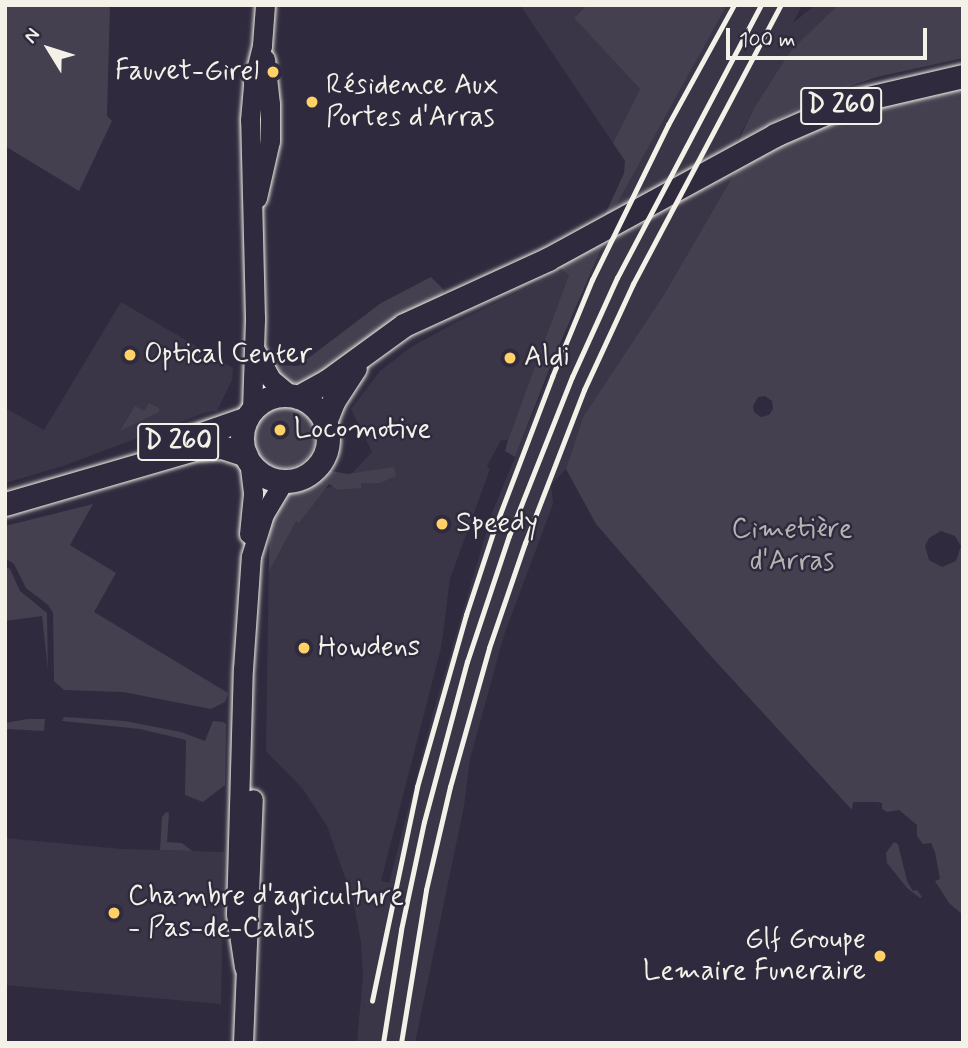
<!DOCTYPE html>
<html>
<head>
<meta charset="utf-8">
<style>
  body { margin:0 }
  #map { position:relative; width:968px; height:1048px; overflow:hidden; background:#2f2a3d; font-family:Mynerve,sans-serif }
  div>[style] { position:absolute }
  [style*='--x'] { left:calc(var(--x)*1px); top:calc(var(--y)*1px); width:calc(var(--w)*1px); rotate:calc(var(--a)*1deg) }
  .built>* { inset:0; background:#3b3647 }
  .green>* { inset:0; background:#454050 }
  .round { border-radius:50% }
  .roads { filter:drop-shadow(0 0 2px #f4f1e8) drop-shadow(0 0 2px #f4f1e8) }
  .secondary>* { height:19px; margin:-9.5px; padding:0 9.5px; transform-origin:9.5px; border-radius:9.5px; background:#2f2a3d }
  .primary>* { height:23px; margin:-11.5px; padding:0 11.5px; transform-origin:11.5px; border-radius:11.5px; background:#2f2a3d }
  .primary>.ring { margin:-11.5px; padding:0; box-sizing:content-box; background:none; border:23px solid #2f2a3d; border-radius:50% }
  .rail>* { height:4.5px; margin:-2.25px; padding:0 2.25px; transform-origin:2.25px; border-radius:2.25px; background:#f4f1e8 }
  .dots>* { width:19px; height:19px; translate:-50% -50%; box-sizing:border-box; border:4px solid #2f2a3d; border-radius:50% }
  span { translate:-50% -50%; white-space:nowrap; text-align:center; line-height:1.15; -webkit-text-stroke:5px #2f2a3d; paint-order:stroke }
  .shield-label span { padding:2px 5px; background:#2f2a3d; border:2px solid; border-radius:5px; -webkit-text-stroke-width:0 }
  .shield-label { font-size:26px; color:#f4f1e8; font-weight:700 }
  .poi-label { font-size:28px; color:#f4f1e8 }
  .right { translate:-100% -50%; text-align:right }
  .left { translate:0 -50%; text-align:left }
  .park-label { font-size:28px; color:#b7b3b3 }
  .frame { position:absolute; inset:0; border:7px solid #f4f1e8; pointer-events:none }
  .north { position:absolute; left:14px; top:14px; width:70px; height:70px; -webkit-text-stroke:5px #2f2a3d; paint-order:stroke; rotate:308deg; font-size:19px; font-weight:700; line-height:28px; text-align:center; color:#f4f1e8 }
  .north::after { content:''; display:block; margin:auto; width:24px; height:32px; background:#f4f1e8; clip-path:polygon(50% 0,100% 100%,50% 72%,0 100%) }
  .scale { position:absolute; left:726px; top:28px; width:201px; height:32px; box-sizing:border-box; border:4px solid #f4f1e8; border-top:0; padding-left:9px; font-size:21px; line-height:24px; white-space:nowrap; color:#f4f1e8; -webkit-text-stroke:5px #2f2a3d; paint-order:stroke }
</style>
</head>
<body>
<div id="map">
  <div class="built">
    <div style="clip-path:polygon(520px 5px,587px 5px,574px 18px,640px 89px,613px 143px)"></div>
    <div style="clip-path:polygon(727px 5px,802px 5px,793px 23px,815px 5px,838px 5px,791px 50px,754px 108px,731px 153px,726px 175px,737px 169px,665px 293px,583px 417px,566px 469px,551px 485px,553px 504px,504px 635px,470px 759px,464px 806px,415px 1043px,357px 1043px,363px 975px,361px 942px,353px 900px,327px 826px,303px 789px,266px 751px,269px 554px,277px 518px,307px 493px,342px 484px,372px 452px,351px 409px,380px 371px,411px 347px,453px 324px,574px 265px,508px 440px,501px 440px,487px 466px,490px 469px,450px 579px,441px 648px,381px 881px,389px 883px,433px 713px,492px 513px,605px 240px,612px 213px)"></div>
    <div style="clip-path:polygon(121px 302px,233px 368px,232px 380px,217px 411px,207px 412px,63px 466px,5px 483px,5px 408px,44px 430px)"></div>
    <div style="clip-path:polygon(5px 838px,121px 849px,224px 852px,221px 1004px,5px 985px)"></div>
  </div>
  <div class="green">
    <div style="clip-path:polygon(5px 5px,110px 5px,107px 116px,112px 121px,79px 191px,5px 146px)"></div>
    <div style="clip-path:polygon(587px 5px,727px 5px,612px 213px,604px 217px,624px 173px,625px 161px,613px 143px,640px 89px,574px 18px)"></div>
    <div style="clip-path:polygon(838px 5px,963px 5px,963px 58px,877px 77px,822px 95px,738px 142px,754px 108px,791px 50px)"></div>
    <div style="clip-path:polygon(evenodd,963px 87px,963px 915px,949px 903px,935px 881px,940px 879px,935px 852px,931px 843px,923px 844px,917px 836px,917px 825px,899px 810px,887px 812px,882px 809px,882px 803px,877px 802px,853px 802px,852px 810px,710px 655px,596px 524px,566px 469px,583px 417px,665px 293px,737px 169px,795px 135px,829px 125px,854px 110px,963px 87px,765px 396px,772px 401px,773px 409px,769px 415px,761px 417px,754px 412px,753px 406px,758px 397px,765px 396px,963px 87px,941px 531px,955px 536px,961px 546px,956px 561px,942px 567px,929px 560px,925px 546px,929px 538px,941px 531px)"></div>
    <div style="clip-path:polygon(605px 240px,552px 362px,515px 457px,505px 451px,508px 440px,569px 275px,560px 267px,561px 261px)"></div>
    <div style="clip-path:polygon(431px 277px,444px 290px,440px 300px,308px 385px,283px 381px,273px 365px,298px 366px,381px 303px)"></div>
    <div style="clip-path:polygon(149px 403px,159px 408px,159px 412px,120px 431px,135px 406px,144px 411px)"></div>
    <div class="round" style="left:253px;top:406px;width:62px;height:62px"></div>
    <div style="clip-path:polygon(394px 467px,396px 476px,380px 483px,361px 483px,361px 488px,338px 490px,329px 484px,299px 523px,296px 521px,269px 571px,270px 516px,283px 491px,310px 484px,327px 470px,347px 474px)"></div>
    <div style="clip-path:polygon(93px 504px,70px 545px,116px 573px,94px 612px,228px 693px,225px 702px,211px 709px,123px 692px,64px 690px,54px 681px,53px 613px,48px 605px,26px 588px,14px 564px,5px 558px,5px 526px)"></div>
    <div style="clip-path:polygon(5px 566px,10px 569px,20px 591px,47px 613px,48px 670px,42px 616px,5px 621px)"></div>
    <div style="clip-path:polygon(64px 717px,125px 721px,181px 732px,205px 741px,213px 721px,223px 722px,226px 724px,225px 785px,203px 802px,185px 795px,186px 740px,140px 729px,62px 721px)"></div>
    <div style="clip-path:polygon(27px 719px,45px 719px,44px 731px,5px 729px,5px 723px)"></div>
    <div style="clip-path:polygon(166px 812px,169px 813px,167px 842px,182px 843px,192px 851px,160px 850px,162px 817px)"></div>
    <div style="clip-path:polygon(894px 842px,898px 844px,907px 881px,913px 891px,917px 890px,922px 897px,920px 898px,907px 888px,887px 863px,886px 853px)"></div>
  </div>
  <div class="roads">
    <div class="secondary">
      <div style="--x:257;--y:198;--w:58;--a:-77.2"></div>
      <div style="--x:270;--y:141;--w:37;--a:-90"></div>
      <div style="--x:270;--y:104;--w:45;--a:-96.3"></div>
      <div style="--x:255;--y:350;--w:33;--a:61"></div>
      <div style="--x:271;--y:379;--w:23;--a:40"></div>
      <div style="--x:252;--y:410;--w:92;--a:-88.1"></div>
      <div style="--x:255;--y:318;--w:198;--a:-91.4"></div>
      <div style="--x:250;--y:120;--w:38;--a:-85"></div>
      <div style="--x:253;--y:82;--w:38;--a:-76"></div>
      <div style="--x:262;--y:45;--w:40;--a:-85.7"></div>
      <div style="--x:249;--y:460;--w:34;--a:83"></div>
      <div style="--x:253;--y:494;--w:40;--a:95.7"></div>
      <div style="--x:244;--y:967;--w:54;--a:-98.6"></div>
      <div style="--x:236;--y:914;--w:245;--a:-88.4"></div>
      <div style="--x:243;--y:669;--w:113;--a:-86"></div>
      <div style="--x:251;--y:556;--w:44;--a:-72.8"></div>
      <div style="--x:264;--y:514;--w:39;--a:-59"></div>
      <div style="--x:243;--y:1043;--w:244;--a:-87.7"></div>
    </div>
    <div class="primary">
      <div class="ring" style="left:242px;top:395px;width:63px;height:63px"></div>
      <div style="--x:298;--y:397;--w:33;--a:-29"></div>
      <div style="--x:327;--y:381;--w:95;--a:-36"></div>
      <div style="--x:404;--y:325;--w:158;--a:-24.6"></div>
      <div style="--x:548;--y:259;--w:259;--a:-28.6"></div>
      <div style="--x:775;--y:135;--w:83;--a:-23.5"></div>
      <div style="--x:851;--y:102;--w:115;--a:-13.1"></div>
      <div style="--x:325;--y:422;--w:24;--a:-68"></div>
      <div style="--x:334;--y:400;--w:38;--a:-57"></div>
      <div style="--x:178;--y:442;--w:73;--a:-19.2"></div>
      <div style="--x:5;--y:504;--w:197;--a:-16.2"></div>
      <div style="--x:194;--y:449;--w:28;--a:-4"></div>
      <div style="--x:222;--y:447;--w:25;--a:18"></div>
    </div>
  </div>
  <div class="rail">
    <div style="--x:372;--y:1001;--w:219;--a:-78.1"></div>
    <div style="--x:417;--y:787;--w:179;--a:-74.1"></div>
    <div style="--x:466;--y:615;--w:89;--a:-71.8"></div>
    <div style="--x:494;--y:530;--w:164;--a:-69.2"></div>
    <div style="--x:552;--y:377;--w:105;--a:-67.6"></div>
    <div style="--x:592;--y:280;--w:173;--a:-63.9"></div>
    <div style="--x:668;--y:125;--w:137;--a:-61.2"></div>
    <div style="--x:383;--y:1043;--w:114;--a:-80.9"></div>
    <div style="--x:401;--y:930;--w:110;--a:-78"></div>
    <div style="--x:424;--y:822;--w:166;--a:-75"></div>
    <div style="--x:467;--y:662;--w:133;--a:-71.6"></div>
    <div style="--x:509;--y:536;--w:171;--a:-68.4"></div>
    <div style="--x:572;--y:377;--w:109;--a:-65.6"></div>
    <div style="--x:617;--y:278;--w:309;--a:-62.2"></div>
    <div style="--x:401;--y:1043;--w:155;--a:-80.7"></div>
    <div style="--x:426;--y:890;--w:106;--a:-76.9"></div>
    <div style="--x:450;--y:787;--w:144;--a:-74.3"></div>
    <div style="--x:489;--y:648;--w:111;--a:-71.1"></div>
    <div style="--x:525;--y:543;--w:164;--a:-68.9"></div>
    <div style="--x:584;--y:390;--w:117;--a:-65.2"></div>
    <div style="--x:633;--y:284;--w:316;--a:-62.1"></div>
  </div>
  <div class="dots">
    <div style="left:273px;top:72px;background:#ffd166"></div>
    <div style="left:312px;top:102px;background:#ffd166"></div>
    <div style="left:130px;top:355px;background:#ffd166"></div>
    <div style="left:510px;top:358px;background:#ffd166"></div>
    <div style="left:280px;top:430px;background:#ffd166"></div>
    <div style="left:442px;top:524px;background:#ffd166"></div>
    <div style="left:304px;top:648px;background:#ffd166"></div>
    <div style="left:114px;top:913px;background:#ffd166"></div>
    <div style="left:880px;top:956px;background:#ffd166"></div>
  </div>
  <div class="shield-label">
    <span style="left:841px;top:106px">D 260</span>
    <span style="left:178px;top:442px">D 260</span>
  </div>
  <div class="poi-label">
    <span class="right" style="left:259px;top:72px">Fauvet-Girel</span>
    <span class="left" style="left:326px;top:102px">Résidence Aux<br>Portes d'Arras</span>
    <span class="left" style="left:144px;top:355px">Optical Center</span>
    <span class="left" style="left:524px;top:358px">Aldi</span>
    <span class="left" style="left:294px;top:430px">Locomotive</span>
    <span class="left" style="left:456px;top:524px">Speedy</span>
    <span class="left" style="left:318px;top:648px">Howdens</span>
    <span class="left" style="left:128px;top:913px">Chambre d'agriculture<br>- Pas-de-Calais</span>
    <span class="right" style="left:866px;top:956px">Glf Groupe<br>Lemaire Funeraire</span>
  </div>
  <div class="park-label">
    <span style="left:792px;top:546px">Cimetière<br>d'Arras</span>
  </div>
  <div class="frame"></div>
  <div class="north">N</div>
  <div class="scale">100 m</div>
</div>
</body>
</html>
